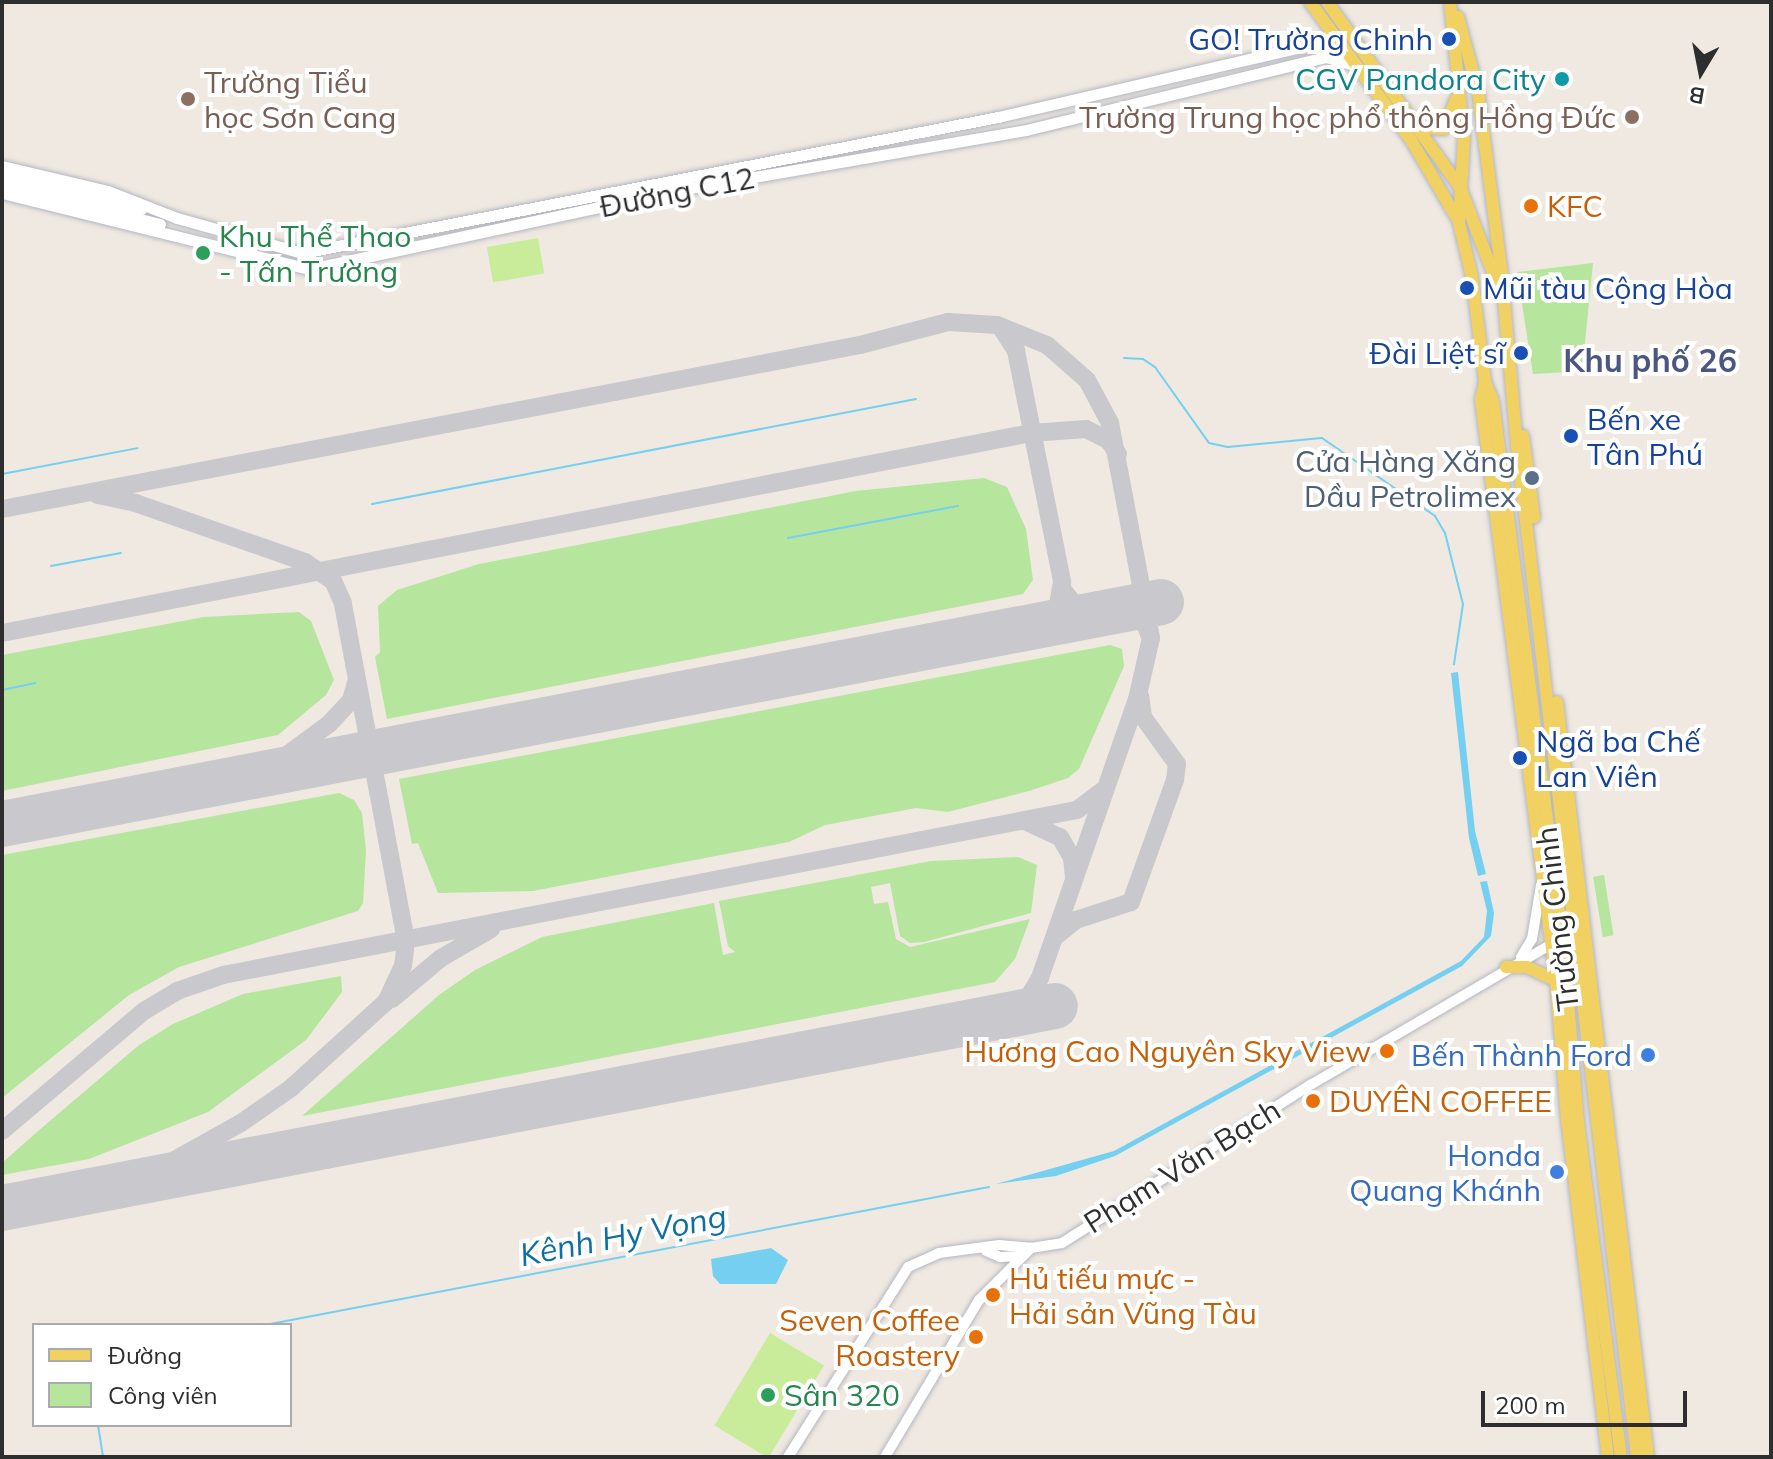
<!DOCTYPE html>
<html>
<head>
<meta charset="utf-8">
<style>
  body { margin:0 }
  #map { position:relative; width:1773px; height:1459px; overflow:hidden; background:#efe9e1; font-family:Mulish,sans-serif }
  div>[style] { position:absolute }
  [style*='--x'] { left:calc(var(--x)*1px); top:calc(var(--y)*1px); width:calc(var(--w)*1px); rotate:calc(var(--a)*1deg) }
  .green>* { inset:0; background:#b6e59e; transform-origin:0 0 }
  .pitch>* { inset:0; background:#c9ec9a; transform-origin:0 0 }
  .water>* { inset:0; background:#75cff0 }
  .stream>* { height:2px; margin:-1px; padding:0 1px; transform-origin:1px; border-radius:1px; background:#75cff0 }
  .taxiway>* { height:18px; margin:-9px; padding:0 9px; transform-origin:9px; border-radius:9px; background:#c9c8cc }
  .runway>* { height:46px; margin:-23px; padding:0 23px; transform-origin:23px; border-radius:23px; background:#c9c8cc }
  .roads { filter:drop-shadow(0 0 2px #b4b7c1) drop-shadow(0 0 2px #b4b7c1) }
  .tertiary>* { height:10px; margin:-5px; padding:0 5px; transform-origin:5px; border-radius:5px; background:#fff }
  .secondary>* { height:11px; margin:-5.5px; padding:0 5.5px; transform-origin:5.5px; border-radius:5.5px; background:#fff }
  .primary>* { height:12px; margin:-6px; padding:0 6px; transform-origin:6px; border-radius:6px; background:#f2d163 }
  .dots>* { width:22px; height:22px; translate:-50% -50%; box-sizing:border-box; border:4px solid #fff; border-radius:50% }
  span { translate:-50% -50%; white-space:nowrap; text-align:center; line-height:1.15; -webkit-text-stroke:8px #fff; paint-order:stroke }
  .transit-label { font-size:30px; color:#164399 }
  .right { translate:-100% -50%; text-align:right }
  .left { translate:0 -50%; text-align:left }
  .culture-label { font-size:30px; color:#0d838f }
  .education-label { font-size:30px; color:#785e54 }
  .street-label { font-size:30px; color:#2e2e2e }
  .food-label { font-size:30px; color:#c56008 }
  .leisure-label { font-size:30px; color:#27864d }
  .service-label { font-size:30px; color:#4e5e75 }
  .shop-label { font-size:30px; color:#366cbe }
  .neighbourhood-label { font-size:32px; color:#4d5680; font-weight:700 }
  .water-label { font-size:32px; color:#0d6fa3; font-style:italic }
  .frame { position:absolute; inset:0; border:4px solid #2e2e2e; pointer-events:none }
  .legend { position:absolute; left:32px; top:1323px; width:260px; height:104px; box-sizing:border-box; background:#fff; border:2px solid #ababab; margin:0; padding:10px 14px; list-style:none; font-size:24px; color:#2e2e2e }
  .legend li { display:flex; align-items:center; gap:16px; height:40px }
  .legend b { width:40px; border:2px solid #ababab }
  .north { position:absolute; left:1661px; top:32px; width:80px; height:80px; -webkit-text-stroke:6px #fff; paint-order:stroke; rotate:190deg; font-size:22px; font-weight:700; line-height:32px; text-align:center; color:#2e2e2e }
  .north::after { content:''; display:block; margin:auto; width:28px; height:36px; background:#2e2e2e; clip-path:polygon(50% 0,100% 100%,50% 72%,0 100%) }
  .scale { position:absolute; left:1481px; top:1391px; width:206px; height:36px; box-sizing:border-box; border:4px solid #2e2e2e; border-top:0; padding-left:10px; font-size:24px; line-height:28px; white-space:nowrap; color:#2e2e2e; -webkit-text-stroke:6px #fff; paint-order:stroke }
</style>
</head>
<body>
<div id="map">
  <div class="green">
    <div style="clip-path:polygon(1593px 263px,1583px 362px,1570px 372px,1533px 374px,1517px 272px)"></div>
    <div style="clip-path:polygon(984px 478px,1007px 487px,1026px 529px,1033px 580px,1023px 594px,387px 719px,375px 657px,380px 652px,378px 606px,397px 590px,479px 564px,856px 491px)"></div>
    <div style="clip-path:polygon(299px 612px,311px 621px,334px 680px,326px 695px,278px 735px,2px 791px,2px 655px,204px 617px)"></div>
    <div style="clip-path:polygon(1110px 645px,1122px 649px,1124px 666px,1079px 769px,1068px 778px,1029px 791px,948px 812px,916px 808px,825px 825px,789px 842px,533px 891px,438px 893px,418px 843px,412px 844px,399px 779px)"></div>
    <div style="clip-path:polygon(339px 793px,354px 800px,362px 813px,366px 850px,363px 903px,358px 911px,179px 967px,129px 995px,2px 1098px,2px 855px)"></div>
    <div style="clip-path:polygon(1018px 857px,1037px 865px,1031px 913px,924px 942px,910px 943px,900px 936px,890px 883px,871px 887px,874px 904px,888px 902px,896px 939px,910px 947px,1030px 919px,1015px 959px,995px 982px,302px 1116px,439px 995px,475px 970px,542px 937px,714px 903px,723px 955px,735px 952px,728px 946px,719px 901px,931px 861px)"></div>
    <div style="left:1604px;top:875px;width:61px;height:11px;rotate:81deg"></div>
    <div style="clip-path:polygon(341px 976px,342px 992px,306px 1040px,208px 1112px,89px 1159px,2px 1175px,2px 1163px,37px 1132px,139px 1045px,173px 1024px,243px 994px)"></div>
  </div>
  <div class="pitch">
    <div style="left:538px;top:238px;width:36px;height:52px;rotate:80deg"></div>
    <div style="left:770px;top:1333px;width:63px;height:108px;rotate:31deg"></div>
  </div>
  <div class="water">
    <div style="clip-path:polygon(1458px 672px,1475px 831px,1486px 874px,1478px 876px,1469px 838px,1451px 673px)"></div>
    <div style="clip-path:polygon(1487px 881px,1494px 913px,1491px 936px,1462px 966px,1115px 1156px,1056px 1176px,996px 1184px,1114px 1151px,1461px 961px,1484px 937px,1487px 911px,1480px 882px)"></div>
    <div style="clip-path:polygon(771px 1248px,788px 1260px,776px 1284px,720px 1284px,713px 1276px,711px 1259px)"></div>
  </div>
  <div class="stream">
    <div style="--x:1124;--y:358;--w:19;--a:3"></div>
    <div style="--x:1143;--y:359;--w:14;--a:34"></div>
    <div style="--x:1155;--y:367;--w:93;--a:54.6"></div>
    <div style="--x:1209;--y:443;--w:19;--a:12"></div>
    <div style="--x:1228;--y:447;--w:94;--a:-5.5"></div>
    <div style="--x:1322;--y:438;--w:137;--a:34.6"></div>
    <div style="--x:1435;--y:516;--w:20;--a:60"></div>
    <div style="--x:1445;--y:533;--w:73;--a:75.8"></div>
    <div style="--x:1463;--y:604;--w:61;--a:98.5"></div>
    <div style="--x:2;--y:474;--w:138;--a:-10.8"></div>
    <div style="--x:372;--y:504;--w:554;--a:-10.92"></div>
    <div style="--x:788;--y:538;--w:173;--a:-10.7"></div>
    <div style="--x:51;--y:566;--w:71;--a:-10.5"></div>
    <div style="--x:2;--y:690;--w:34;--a:-12"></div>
    <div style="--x:265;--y:1325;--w:737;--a:-10.79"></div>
    <div style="--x:98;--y:1425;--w:32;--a:81"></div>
  </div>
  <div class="taxiway">
    <div style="--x:1000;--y:326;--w:30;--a:57"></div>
    <div style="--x:1016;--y:351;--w:236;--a:78.7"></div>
    <div style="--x:1062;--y:582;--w:23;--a:100"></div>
    <div style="--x:1058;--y:605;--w:26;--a:130"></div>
    <div style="--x:2;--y:509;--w:874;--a:-10.82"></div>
    <div style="--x:860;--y:345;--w:91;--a:-14.6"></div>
    <div style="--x:948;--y:322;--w:49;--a:3.5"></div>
    <div style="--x:997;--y:325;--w:54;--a:21.8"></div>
    <div style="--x:1047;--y:345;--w:53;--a:41.2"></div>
    <div style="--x:1087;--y:380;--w:49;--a:61.9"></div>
    <div style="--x:1110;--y:423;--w:219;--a:79.2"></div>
    <div style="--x:1151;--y:638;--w:63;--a:102.9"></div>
    <div style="--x:1137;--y:699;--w:295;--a:109.2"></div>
    <div style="--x:1040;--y:978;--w:21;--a:121"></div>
    <div style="--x:1029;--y:996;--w:31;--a:143"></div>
    <div style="--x:1062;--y:589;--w:36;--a:51"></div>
    <div style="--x:1118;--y:610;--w:27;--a:20"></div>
    <div style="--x:1143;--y:619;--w:18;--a:68"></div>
    <div style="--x:2;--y:633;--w:1048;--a:-11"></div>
    <div style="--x:1031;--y:433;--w:55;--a:-4.2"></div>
    <div style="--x:1086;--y:429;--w:25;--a:27"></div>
    <div style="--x:1108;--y:440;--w:17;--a:54"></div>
    <div style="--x:261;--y:774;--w:84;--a:-36.3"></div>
    <div style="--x:329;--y:724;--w:33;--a:-47"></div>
    <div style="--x:351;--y:700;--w:19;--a:-74"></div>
    <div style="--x:1025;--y:821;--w:38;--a:25"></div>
    <div style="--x:1060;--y:837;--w:24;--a:60"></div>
    <div style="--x:1072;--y:858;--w:19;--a:84"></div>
    <div style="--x:1056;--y:936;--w:26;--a:-39"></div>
    <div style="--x:1076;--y:920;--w:58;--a:-18.1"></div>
    <div style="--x:1131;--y:902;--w:130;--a:-70.2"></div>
    <div style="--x:1175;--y:780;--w:16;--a:-83"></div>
    <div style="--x:1177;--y:764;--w:58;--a:-125.9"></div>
    <div style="--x:1143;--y:717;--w:21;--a:-98"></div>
    <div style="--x:392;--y:999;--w:64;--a:-39.9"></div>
    <div style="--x:441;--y:958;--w:58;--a:-30.1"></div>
    <div style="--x:2;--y:1131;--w:186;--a:-40.2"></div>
    <div style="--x:144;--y:1011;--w:39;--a:-31"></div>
    <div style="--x:177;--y:991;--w:49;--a:-19.2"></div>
    <div style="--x:223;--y:975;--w:870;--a:-10.94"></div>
    <div style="--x:1077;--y:810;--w:34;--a:-37"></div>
    <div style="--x:81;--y:1192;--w:93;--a:-18.2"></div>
    <div style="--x:169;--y:1163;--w:82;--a:-29.1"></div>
    <div style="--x:241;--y:1123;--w:61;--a:-35"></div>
    <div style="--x:291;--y:1088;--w:128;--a:-42.2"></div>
    <div style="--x:386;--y:1002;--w:40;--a:-65"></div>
    <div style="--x:403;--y:966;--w:25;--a:-83"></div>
    <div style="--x:406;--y:941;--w:344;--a:-100.6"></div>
    <div style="--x:343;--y:603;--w:24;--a:-114"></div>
    <div style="--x:333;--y:581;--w:34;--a:-146"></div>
    <div style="--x:305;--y:562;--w:179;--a:-160.8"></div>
    <div style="--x:136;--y:503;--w:40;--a:-168"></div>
  </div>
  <div class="runway">
    <div style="--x:2;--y:824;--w:1180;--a:-10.84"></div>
    <div style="--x:2;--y:1208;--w:1072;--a:-10.86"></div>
  </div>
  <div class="roads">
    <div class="tertiary">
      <div style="--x:1521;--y:957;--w:21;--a:-59"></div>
      <div style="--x:1532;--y:939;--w:55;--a:-80.5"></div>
      <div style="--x:986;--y:1251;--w:15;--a:23"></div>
      <div style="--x:1000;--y:1257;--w:21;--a:-3"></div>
      <div style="--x:788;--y:1457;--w:225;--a:-57.7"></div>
      <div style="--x:908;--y:1267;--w:34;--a:-24"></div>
      <div style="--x:939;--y:1253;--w:61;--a:-7.6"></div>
      <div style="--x:999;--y:1245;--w:32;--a:5"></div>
      <div style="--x:885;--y:1457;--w:183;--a:-59.1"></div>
      <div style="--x:979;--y:1300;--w:74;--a:-45"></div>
      <div style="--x:1031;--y:1248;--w:31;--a:-9"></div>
      <div style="--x:1062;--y:1243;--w:296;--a:-32.5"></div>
      <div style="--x:1312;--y:1084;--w:276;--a:-30.3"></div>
    </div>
    <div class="secondary">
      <div style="--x:2;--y:166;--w:109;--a:13.3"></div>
      <div style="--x:108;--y:191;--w:74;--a:21.4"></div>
      <div style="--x:177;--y:218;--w:130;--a:15.6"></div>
      <div style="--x:302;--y:253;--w:709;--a:-11.06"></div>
      <div style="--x:998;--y:117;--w:346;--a:-13"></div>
      <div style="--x:2;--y:176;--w:143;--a:13.4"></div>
      <div style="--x:2;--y:184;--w:163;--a:14.2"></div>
      <div style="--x:2;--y:193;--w:317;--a:13.9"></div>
      <div style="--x:310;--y:269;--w:377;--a:-12.1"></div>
      <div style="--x:679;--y:190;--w:352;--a:-9.8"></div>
      <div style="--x:1026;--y:130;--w:309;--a:-13.7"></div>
      <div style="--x:1326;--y:57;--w:29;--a:16"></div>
    </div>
    <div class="primary">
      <div style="--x:1310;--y:2;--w:171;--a:53.8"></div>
      <div style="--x:1411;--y:140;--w:89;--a:59.7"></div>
      <div style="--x:1327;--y:2;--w:228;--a:54.3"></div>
      <div style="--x:1460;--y:187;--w:106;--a:69"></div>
      <div style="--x:1450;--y:2;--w:136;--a:84.1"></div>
      <div style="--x:1464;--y:137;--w:86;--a:93.3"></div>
      <div style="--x:1459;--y:223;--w:56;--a:76.5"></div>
      <div style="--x:1472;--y:277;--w:106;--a:82.9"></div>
      <div style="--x:1485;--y:382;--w:21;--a:67"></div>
      <div style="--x:1493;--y:401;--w:547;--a:82.64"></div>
      <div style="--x:1563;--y:943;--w:180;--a:85.2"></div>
      <div style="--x:1578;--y:1122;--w:338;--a:82.7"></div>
      <div style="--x:1458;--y:17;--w:77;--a:74.9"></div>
      <div style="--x:1478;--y:91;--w:177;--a:82.6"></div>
      <div style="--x:1501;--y:267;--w:180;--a:84.9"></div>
      <div style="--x:1517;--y:446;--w:1018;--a:83.23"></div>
      <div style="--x:1421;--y:127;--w:23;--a:5"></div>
      <div style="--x:1444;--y:129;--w:32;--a:-68"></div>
      <div style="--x:1485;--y:382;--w:18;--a:103"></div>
      <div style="--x:1481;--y:400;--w:585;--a:82.63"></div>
      <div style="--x:1556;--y:980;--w:139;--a:85.5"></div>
      <div style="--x:1567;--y:1119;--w:340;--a:83.1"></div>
      <div style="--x:1523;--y:436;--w:82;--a:82.3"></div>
      <div style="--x:1557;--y:702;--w:760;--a:83.13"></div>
      <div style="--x:1506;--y:967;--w:21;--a:0"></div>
      <div style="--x:1527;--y:967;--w:35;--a:25"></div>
    </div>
  </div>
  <div class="dots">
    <div style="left:1449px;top:39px;background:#1a4fb4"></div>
    <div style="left:1562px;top:79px;background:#0f9aa8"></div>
    <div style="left:188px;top:99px;background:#8d6e63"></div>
    <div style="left:1632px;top:117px;background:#8d6e63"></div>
    <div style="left:1531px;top:206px;background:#e8710a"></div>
    <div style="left:203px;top:253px;background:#2e9e5b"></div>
    <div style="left:1467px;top:288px;background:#1a4fb4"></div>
    <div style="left:1521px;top:353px;background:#1a4fb4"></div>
    <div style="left:1571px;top:436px;background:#1a4fb4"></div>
    <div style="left:1532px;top:478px;background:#5c6f8a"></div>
    <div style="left:1520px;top:758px;background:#1a4fb4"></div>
    <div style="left:1387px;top:1051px;background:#e8710a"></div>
    <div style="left:1648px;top:1055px;background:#3f7fe0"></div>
    <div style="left:1313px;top:1101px;background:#e8710a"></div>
    <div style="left:1557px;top:1172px;background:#3f7fe0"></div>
    <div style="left:993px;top:1295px;background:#e8710a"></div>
    <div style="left:976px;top:1337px;background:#e8710a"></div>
    <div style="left:768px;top:1395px;background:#2e9e5b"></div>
  </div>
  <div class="transit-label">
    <span class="right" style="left:1433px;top:39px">GO! Trường Chinh</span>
    <span class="left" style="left:1483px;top:288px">Mũi tàu Cộng Hòa</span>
    <span class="right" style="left:1505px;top:353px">Đài Liệt sĩ</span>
    <span class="left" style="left:1587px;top:436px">Bến xe<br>Tân Phú</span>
    <span class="left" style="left:1536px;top:758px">Ngã ba Chế<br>Lan Viên</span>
  </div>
  <div class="culture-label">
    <span class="right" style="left:1546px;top:79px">CGV Pandora City</span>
  </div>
  <div class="education-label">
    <span class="left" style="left:204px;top:99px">Trường Tiểu<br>học Sơn Cang</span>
    <span class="right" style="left:1616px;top:117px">Trường Trung học phổ thông Hồng Đức</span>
  </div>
  <div class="street-label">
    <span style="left:677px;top:192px;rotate:-11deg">Đường C12</span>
    <span style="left:1557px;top:919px;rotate:-97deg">Trường Chinh</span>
    <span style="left:1182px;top:1166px;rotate:-32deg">Phạm Văn Bạch</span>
  </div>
  <div class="food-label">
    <span class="left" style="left:1547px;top:206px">KFC</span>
    <span class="right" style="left:1371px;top:1051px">Hương Cao Nguyên Sky View</span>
    <span class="left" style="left:1329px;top:1101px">DUYÊN COFFEE</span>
    <span class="left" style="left:1009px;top:1295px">Hủ tiếu mực -<br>Hải sản Vũng Tàu</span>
    <span class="right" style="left:960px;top:1337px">Seven Coffee<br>Roastery</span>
  </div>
  <div class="leisure-label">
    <span class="left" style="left:219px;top:253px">Khu Thể Thao<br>- Tấn Trường</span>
    <span class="left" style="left:784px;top:1395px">Sân 320</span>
  </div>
  <div class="service-label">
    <span class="right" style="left:1516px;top:478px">Cửa Hàng Xăng<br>Dầu Petrolimex</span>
  </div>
  <div class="shop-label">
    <span class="right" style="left:1632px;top:1055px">Bến Thành Ford</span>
    <span class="right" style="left:1541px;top:1172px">Honda<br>Quang Khánh</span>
  </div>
  <div class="neighbourhood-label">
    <span style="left:1650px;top:360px">Khu phố 26</span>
  </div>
  <div class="water-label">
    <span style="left:623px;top:1235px;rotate:-11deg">Kênh Hy Vọng</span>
  </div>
  <div class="frame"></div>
  <ul class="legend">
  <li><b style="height:10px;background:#f2d163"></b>Đường</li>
  <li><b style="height:22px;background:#b6e59e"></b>Công viên</li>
  </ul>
  <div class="north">B</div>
  <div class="scale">200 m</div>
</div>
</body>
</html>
